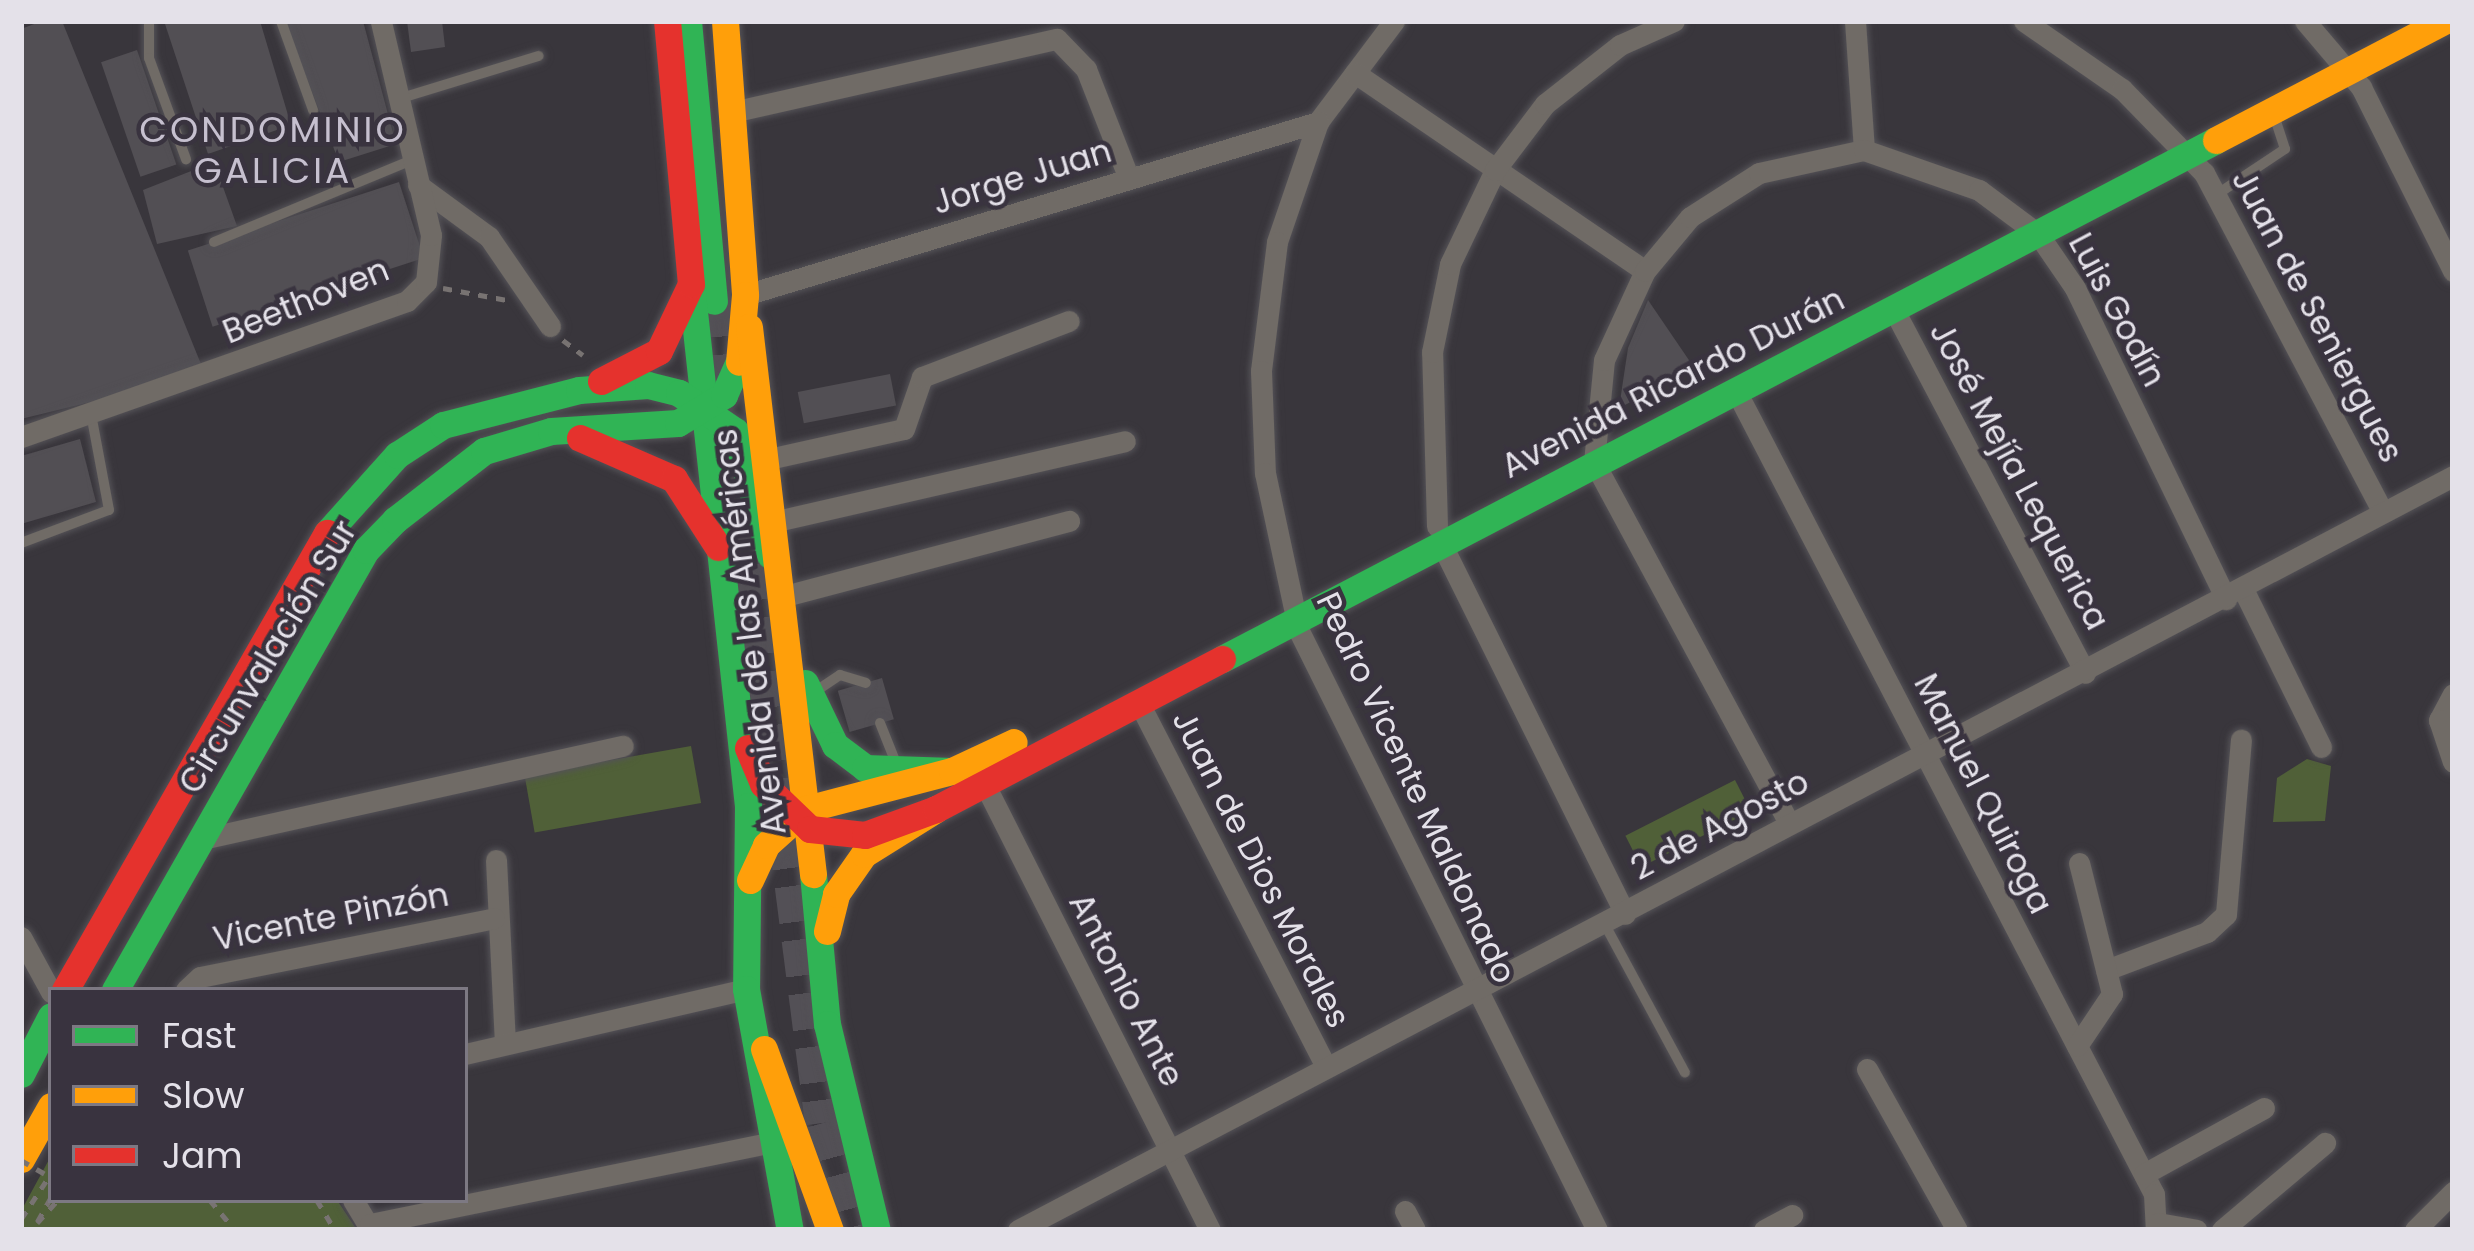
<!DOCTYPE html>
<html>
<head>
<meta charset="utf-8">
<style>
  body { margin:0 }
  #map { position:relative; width:2474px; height:1251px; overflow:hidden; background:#39363c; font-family:Poppins,sans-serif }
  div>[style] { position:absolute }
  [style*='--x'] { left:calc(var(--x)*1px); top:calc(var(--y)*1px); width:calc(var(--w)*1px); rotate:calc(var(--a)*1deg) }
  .green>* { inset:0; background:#506038; transform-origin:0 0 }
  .building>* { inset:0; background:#524f54; transform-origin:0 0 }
  .primary-tunnel>* { height:36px; margin-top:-18px; transform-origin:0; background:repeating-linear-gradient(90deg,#535056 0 36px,transparent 0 54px) }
  .path>* { height:4.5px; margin-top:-2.25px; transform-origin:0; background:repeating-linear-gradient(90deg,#787372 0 9px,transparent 0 18px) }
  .roads { filter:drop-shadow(0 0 3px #545257) drop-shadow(0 0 3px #545257) }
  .lane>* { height:10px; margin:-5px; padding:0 5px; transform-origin:5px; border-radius:5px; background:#706b66 }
  .street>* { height:21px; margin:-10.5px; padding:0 10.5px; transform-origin:10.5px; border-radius:10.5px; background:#706b66 }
  .fast>* { height:27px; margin:-13.5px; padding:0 13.5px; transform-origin:13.5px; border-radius:13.5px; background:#30b455 }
  .slow>* { height:27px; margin:-13.5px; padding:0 13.5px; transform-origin:13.5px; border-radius:13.5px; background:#ff9f0a }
  .jam>* { height:27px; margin:-13.5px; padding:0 13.5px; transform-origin:13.5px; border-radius:13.5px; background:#e5322d }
  .path-bridge>* { height:4.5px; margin-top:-2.25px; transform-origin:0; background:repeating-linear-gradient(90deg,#787372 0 9px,transparent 0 18px) }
  span { translate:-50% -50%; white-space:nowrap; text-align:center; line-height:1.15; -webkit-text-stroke:9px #39333f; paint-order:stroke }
  .street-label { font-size:33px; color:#e4e1e9 }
  .neighbourhood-label { font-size:36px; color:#c6c0cf; letter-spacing:3px }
  .frame { position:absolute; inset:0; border:24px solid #e4e1e9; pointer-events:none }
  .legend { position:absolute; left:48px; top:987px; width:420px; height:216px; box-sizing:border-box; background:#39333f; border:3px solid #7d7983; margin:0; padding:15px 21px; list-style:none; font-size:36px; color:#e4e1e9 }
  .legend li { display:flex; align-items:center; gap:24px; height:60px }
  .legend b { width:60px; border:3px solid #7d7983 }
</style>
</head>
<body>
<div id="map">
  <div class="green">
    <div style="left:691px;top:746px;width:58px;height:169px;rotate:80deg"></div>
    <div style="clip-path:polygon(2307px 759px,2331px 766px,2325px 821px,2273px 822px,2277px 778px)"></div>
    <div style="left:1735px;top:780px;width:35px;height:123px;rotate:63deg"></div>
    <div style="clip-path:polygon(51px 1156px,51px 1200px,337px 1200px,357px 1230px,21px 1230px,21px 1211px)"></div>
  </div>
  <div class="building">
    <div style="clip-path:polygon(42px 21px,62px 21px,205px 374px,21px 419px,21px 29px)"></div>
    <div style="clip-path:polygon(260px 21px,291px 125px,208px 154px,165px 24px)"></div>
    <div style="clip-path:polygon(285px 21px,363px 21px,396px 144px,339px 162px)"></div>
    <div style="clip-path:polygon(407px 21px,442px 21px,445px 47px,411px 52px)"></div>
    <div style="left:137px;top:50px;width:121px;height:38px;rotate:71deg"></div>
    <div style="clip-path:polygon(214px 162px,237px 226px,157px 244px,143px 190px)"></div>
    <div style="left:399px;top:182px;width:80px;height:222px;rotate:72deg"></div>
    <div style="clip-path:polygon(1648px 300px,1695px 369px,1619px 408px,1628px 348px)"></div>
    <div style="left:890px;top:374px;width:32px;height:94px;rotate:79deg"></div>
    <div style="clip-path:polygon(80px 439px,96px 502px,21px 524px,21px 456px)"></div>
    <div style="left:882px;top:678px;width:43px;height:46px;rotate:74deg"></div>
  </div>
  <div class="primary-tunnel">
    <div style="--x:714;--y:301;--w:107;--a:85.7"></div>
    <div style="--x:745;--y:511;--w:617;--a:82.74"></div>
    <div style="--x:823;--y:1123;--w:111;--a:74.8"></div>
  </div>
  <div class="path">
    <div style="--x:443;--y:288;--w:65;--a:10.6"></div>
    <div style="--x:563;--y:340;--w:25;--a:37"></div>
    <div style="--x:51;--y:1198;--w:29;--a:119"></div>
    <div style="--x:37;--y:1223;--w:31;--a:-48"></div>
    <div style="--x:210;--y:1200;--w:39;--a:50"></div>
    <div style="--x:317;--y:1200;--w:35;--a:59"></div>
    <div style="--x:21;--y:1219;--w:49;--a:-56.6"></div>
  </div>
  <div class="roads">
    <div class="lane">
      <div style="--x:149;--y:21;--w:37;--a:90"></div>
      <div style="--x:149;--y:58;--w:108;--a:69.9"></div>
      <div style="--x:281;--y:21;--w:95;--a:70.2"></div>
      <div style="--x:398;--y:99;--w:147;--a:-17"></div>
      <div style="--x:2216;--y:195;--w:83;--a:-33.7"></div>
      <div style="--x:2285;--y:149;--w:38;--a:-108"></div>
      <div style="--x:214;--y:242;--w:214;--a:-22.5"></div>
      <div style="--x:21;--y:543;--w:94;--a:-20.6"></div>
      <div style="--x:109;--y:510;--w:98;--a:-100.6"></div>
      <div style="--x:816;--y:691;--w:29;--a:-34"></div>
      <div style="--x:840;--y:675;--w:27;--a:17"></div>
      <div style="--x:880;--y:723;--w:48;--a:68.2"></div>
      <div style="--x:1604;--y:923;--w:170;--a:61.6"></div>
    </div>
    <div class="street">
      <div style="--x:1394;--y:21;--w:126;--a:127"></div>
      <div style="--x:1318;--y:122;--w:127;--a:108.9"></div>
      <div style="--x:1277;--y:242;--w:130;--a:97.1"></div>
      <div style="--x:1261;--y:371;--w:102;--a:87.8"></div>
      <div style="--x:1265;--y:473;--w:162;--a:77.9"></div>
      <div style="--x:1299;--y:631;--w:669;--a:63.55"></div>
      <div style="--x:1855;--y:21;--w:129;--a:86"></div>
      <div style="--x:2024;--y:21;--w:119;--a:34.8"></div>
      <div style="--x:2122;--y:89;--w:117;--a:45.7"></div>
      <div style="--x:2204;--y:173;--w:380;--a:62.2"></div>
      <div style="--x:2305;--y:21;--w:87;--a:49.7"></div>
      <div style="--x:2361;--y:87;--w:206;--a:63.4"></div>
      <div style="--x:1355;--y:73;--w:351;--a:34.3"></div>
      <div style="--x:732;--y:112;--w:333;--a:-12.7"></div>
      <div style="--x:1057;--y:39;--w:42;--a:46"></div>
      <div style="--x:1086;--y:69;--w:118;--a:68.6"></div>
      <div style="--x:418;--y:185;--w:88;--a:36.2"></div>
      <div style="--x:489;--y:237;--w:108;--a:55.6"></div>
      <div style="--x:745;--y:295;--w:599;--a:-16.8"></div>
      <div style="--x:1894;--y:310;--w:410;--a:62.2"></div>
      <div style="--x:1736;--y:391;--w:905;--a:62.5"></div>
      <div style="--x:2154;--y:1194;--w:36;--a:87"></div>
      <div style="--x:21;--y:437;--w:409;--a:-19.4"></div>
      <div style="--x:407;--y:301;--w:27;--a:-45"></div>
      <div style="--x:426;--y:282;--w:47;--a:-83.9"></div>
      <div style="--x:431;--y:235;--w:220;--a:-103.2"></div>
      <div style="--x:764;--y:460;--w:143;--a:-12.5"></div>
      <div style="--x:904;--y:429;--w:55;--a:-70.9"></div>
      <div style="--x:922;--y:377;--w:157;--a:-20.9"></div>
      <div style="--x:768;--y:523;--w:366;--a:-12.9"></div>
      <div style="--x:1437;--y:526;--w:174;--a:-91.6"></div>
      <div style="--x:1432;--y:352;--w:90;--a:-78.4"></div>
      <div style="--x:1450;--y:264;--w:104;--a:-64.4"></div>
      <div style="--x:1495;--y:170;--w:83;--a:-52.9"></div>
      <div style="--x:1545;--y:104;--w:95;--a:-38.2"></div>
      <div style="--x:1620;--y:45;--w:59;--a:-24"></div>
      <div style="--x:1441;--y:543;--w:414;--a:63.6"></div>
      <div style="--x:2244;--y:591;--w:174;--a:63.7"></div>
      <div style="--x:781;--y:597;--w:298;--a:-14.8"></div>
      <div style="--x:2453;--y:694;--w:30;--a:118"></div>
      <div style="--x:2439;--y:720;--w:44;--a:71.6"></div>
      <div style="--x:1138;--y:701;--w:411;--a:62.8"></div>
      <div style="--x:983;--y:781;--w:503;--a:63.18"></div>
      <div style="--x:1789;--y:823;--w:410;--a:-118.4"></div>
      <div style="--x:1594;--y:462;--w:102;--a:-84.4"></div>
      <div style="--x:1604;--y:360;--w:98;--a:-65.3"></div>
      <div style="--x:1645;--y:271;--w:70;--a:-50.2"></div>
      <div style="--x:1690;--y:217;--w:82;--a:-32.5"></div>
      <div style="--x:1759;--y:173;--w:107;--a:-12.4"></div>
      <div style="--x:1864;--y:150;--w:122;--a:19.2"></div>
      <div style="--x:1979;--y:190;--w:74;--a:36.7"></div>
      <div style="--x:2038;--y:234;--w:65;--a:55.6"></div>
      <div style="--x:2075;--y:288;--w:346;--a:64.1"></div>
      <div style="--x:202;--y:839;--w:431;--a:-12.5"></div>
      <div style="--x:496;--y:860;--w:184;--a:87.2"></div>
      <div style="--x:21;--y:937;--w:63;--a:61.4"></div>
      <div style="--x:2106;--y:970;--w:108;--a:-20.6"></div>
      <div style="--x:2207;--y:932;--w:26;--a:-43"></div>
      <div style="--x:2226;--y:914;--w:175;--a:-85.1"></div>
      <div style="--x:186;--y:990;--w:19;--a:-43"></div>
      <div style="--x:200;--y:977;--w:300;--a:-11.3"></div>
      <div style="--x:2077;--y:1046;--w:63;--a:-56.1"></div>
      <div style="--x:2112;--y:994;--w:135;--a:-104.1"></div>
      <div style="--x:465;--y:1054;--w:288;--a:-13"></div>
      <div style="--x:1867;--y:1069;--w:184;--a:60.8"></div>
      <div style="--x:2144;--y:1174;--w:137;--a:-28.8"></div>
      <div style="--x:353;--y:1200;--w:35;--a:59"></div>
      <div style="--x:1405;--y:1211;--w:21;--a:62"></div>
      <div style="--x:2158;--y:1223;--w:39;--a:10"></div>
      <div style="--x:370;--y:1224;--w:405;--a:-11.5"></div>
      <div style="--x:1018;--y:1230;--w:1621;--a:-27.72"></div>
      <div style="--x:1764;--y:1230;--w:32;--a:-28"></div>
      <div style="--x:2222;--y:1230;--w:135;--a:-40.2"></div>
      <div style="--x:2415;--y:1230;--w:54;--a:-45"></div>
    </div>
    <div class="fast">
      <div style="--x:688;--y:21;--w:281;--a:84.7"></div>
      <div style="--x:691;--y:284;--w:525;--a:83.77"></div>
      <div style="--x:748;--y:806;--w:183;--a:90.6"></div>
      <div style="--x:746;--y:989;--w:245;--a:79.7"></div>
      <div style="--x:327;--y:533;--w:105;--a:-48.1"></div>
      <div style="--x:397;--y:455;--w:55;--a:-33.1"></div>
      <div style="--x:443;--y:425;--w:140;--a:-14.4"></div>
      <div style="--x:579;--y:390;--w:69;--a:-4.1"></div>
      <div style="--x:648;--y:385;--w:32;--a:14"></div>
      <div style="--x:679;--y:393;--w:68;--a:34.2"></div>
      <div style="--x:735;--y:431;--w:129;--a:74.2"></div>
      <div style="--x:1222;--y:659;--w:1121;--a:-27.57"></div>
      <div style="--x:805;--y:683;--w:69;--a:64.2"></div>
      <div style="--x:835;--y:745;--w:38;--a:37"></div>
      <div style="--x:865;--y:768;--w:87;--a:2"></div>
      <div style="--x:813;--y:874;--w:151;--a:84.7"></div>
      <div style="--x:827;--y:1024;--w:212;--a:76.4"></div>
      <div style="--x:115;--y:990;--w:507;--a:-60.3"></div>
      <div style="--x:366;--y:550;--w:42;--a:-46"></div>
      <div style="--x:395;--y:520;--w:113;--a:-37.8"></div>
      <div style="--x:484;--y:451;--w:70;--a:-16.6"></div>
      <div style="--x:551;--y:431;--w:127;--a:-3.6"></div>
      <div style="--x:678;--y:423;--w:54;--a:-31.3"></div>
      <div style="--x:724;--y:395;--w:36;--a:-66"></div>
      <div style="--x:21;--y:1074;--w:65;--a:-62.7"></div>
    </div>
    <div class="slow">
      <div style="--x:725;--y:21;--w:275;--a:85.8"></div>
      <div style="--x:745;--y:295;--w:67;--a:95.1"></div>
      <div style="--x:2216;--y:140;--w:257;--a:-27.6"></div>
      <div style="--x:749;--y:327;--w:551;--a:83.33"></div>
      <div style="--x:750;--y:880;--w:38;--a:-65"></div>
      <div style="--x:766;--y:845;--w:54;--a:-42"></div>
      <div style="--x:806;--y:809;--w:151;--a:-14.6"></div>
      <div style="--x:952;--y:771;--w:68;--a:-25.1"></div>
      <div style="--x:827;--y:931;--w:38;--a:-76"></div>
      <div style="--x:836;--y:894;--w:49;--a:-55"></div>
      <div style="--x:864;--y:854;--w:85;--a:-32"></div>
      <div style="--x:764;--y:1049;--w:193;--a:70"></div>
      <div style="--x:21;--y:1159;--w:61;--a:-60.5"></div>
    </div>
    <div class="jam">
      <div style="--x:601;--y:381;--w:65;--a:-27.3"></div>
      <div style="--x:659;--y:351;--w:74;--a:-64.5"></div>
      <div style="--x:691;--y:284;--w:264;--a:-95.2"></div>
      <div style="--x:580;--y:438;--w:103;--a:23.6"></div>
      <div style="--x:674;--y:479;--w:81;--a:57.1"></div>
      <div style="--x:748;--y:748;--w:39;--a:67"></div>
      <div style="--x:763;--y:784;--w:65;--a:43.8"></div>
      <div style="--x:810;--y:829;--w:55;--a:6.2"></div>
      <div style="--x:865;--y:835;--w:76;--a:-20.1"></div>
      <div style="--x:936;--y:809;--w:323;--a:-27.7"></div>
      <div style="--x:65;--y:990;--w:527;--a:-60.17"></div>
    </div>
  </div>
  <div class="path-bridge">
    <div style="--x:21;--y:1160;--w:34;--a:30"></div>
  </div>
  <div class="street-label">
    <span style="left:1022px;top:177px;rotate:-17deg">Jorge Juan</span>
    <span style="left:306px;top:301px;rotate:-22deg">Beethoven</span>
    <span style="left:2117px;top:310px;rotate:62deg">Luis Godín</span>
    <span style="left:2317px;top:316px;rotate:62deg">Juan de Seniergues</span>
    <span style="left:1673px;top:383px;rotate:-27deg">Avenida Ricardo Durán</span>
    <span style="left:2019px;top:476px;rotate:62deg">José Mejía Lequerica</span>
    <span style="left:750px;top:632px;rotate:-97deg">Avenida de las Américas</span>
    <span style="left:268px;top:657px;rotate:-59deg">Circunvalación Sur</span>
    <span style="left:1416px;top:788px;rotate:65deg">Pedro Vicente Maldonado</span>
    <span style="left:1983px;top:794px;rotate:63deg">Manuel Quiroga</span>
    <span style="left:1720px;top:825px;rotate:-28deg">2 de Agosto</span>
    <span style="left:1261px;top:869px;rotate:63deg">Juan de Dios Morales</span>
    <span style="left:331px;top:917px;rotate:-11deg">Vicente Pinzón</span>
    <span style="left:1126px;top:990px;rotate:63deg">Antonio Ante</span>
  </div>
  <div class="neighbourhood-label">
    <span style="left:273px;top:150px">CONDOMINIO<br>GALICIA</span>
  </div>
  <div class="frame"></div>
  <ul class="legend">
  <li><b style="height:15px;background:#30b455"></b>Fast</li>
  <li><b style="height:15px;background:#ff9f0a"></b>Slow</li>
  <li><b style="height:15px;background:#e5322d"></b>Jam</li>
  </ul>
</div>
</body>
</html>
